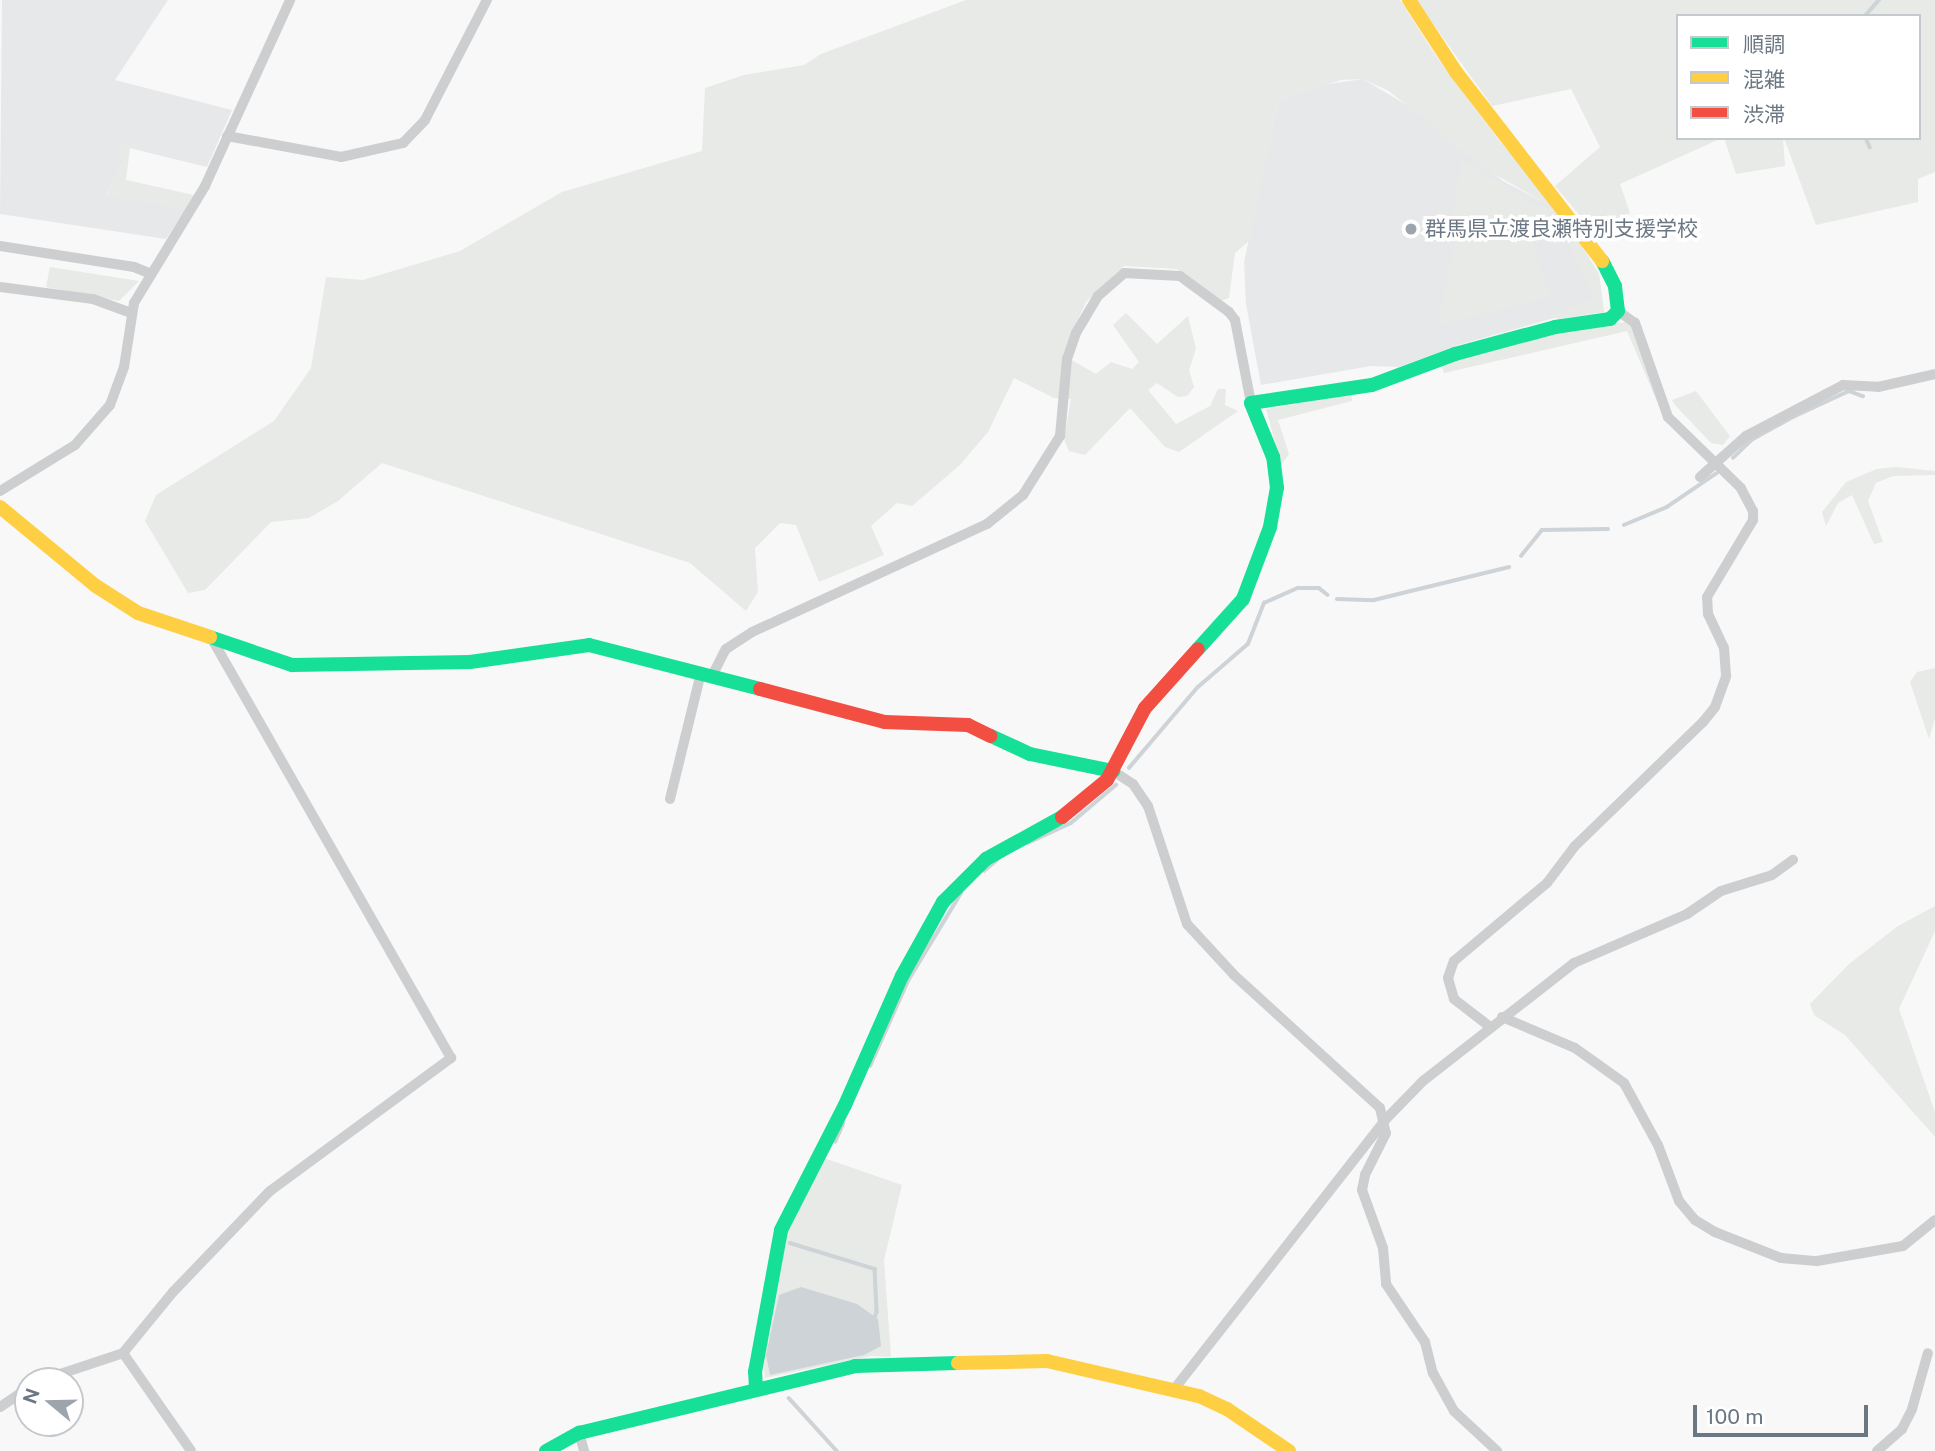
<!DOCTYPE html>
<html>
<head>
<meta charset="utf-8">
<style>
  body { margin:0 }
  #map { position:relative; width:1935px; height:1451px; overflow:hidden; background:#f8f8f8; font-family:"Public Sans","Noto Sans JP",sans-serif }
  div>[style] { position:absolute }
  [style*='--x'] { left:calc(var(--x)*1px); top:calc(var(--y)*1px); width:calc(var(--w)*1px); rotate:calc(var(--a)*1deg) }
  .built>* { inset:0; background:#e7e8e9 }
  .green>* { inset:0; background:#e7eae6 }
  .water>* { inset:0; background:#cdd3d6 }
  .stream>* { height:3.5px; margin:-1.75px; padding:0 1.75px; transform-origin:1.75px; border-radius:1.75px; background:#cdd3d6 }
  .street>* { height:10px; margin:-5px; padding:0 5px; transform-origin:5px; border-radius:5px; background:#cdcecf }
  .fast>* { height:14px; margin:-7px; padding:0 7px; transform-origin:7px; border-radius:7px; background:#16e098 }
  .slow>* { height:14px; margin:-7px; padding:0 7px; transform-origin:7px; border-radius:7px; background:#ffcf43 }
  .jam>* { height:14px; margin:-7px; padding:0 7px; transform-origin:7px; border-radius:7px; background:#f24e42 }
  .dots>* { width:19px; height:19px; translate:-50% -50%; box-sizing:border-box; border:4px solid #fff; border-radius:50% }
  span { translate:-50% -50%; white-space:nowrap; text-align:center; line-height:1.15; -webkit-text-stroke:7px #fff; paint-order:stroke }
  .poi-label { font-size:21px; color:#6c7784 }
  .left { translate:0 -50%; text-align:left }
  .legend { position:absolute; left:1676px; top:14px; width:245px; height:126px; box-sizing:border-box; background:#fff; border:2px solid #c4c9ce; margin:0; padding:9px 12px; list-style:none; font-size:21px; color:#6c7784 }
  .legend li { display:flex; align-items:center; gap:14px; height:35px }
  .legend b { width:35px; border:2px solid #c4c9ce }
  .north { position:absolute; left:14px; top:1367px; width:70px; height:70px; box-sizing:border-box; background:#fff; border:2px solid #c4c9ce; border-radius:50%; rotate:289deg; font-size:19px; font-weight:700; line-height:28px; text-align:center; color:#6c7784 }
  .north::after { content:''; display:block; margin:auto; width:24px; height:32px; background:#9da4ad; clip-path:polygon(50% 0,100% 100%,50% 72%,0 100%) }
  .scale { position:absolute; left:1693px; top:1405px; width:175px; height:32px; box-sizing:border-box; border:4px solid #6c7784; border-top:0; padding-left:9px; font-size:21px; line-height:24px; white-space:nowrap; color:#6c7784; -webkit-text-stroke:5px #fff; paint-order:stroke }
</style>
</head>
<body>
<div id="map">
  <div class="built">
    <div style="clip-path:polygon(2px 0,168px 0,115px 80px,232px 110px,207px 167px,121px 146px,117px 155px,124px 158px,106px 195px,175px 206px,182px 215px,166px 239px,0 214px)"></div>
    <div style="clip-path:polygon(1363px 79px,1415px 110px,1503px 181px,1557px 209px,1599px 274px,1604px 312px,1554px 318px,1458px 345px,1399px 367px,1371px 366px,1261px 385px,1246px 304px,1244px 262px,1277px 107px,1283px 99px,1322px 85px)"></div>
  </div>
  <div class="green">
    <div style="clip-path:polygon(966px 0,1400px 0,1436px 56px,1498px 139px,1528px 174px,1574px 233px,1599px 274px,1604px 312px,1558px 319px,1553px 315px,1595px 297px,1561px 228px,1535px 244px,1539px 257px,1536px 260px,1552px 297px,1438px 325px,1455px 242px,1449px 234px,1462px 160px,1535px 206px,1554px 208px,1480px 166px,1389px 91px,1363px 79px,1341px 80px,1283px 99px,1277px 107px,1250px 240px,1235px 253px,1229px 298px,1220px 301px,1177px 269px,1124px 266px,1086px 302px,1067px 344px,1063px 355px,1096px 374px,1111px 362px,1132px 369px,1139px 362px,1113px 325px,1126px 313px,1157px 344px,1188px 316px,1196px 349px,1189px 370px,1194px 387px,1187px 396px,1178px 397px,1157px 383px,1148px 390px,1176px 424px,1210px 406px,1218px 389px,1226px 389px,1225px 405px,1238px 411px,1179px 452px,1165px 447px,1130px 408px,1085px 455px,1069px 451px,1064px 439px,1071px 399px,1054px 398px,1014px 378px,988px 432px,960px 465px,912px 506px,897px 503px,871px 526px,884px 555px,819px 582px,796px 525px,780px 523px,755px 548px,758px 592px,746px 611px,690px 563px,382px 463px,338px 501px,309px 518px,271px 522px,205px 590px,188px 593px,145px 521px,156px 495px,274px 421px,311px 368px,326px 277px,363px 280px,460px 251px,562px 192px,702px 151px,705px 88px,744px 75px,804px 65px,821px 54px)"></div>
    <div style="clip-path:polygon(1416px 0,1935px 0,1935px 172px,1918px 179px,1918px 202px,1816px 225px,1784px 138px,1919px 138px,1919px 16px,1678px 16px,1678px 138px,1722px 138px,1620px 184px,1630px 213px,1591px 229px,1555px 186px,1600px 147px,1571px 89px,1492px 106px)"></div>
    <div style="clip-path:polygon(1724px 138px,1783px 138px,1785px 166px,1736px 174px)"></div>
    <div style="clip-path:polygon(121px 146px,130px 148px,126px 180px,194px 195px,182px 215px,173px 214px,175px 206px,106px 196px,123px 158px,116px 155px)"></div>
    <div style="clip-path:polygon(50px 267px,139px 281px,119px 301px,46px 287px)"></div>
    <div style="clip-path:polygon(1626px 322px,1632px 327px,1658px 404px,1627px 331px,1444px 373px,1441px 363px,1555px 332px)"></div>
    <div style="clip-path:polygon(1696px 391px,1730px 436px,1723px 445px,1711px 443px,1675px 405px,1672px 400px)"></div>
    <div style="clip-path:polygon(1351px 394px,1352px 401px,1278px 420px,1289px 454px,1281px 465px,1266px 409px)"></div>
    <div style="clip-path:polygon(1896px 467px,1935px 471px,1935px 475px,1893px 476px,1876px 483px,1868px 501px,1883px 542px,1874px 544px,1852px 495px,1838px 503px,1826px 526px,1822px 512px,1846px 482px,1877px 469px)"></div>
    <div style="clip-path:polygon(1935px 668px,1935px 718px,1929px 739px,1910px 682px,1917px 672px)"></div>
    <div style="clip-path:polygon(1935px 906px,1935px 931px,1899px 1009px,1935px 1112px,1935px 1137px,1845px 1035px,1814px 1015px,1810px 1004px,1849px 964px,1898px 926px)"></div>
    <div style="clip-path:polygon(821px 1157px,902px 1185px,884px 1260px,891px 1357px,871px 1356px,765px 1378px,763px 1357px,787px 1229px)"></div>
  </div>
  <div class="water">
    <div style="clip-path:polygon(801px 1287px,857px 1304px,878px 1319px,881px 1346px,864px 1355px,770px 1375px,766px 1355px,779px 1295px)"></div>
  </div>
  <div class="stream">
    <div style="--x:1865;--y:16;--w:21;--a:-49"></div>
    <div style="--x:1866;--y:138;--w:10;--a:66"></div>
    <div style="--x:1733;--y:458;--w:28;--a:-44"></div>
    <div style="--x:1753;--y:439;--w:46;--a:-28.8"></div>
    <div style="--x:1793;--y:417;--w:62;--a:-24.9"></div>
    <div style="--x:1849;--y:391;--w:15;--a:20"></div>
    <div style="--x:1624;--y:525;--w:47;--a:-22.7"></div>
    <div style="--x:1667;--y:507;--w:60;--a:-34.2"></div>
    <div style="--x:1521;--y:556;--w:33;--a:-51"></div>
    <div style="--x:1542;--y:530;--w:66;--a:-0.9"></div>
    <div style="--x:1337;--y:599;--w:37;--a:2"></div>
    <div style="--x:1374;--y:600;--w:139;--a:-13.7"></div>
    <div style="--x:1129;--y:768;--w:106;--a:-49.6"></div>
    <div style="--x:1198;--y:687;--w:66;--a:-40.7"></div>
    <div style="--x:1248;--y:644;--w:44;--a:-68.7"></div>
    <div style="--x:1264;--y:603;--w:37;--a:-24"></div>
    <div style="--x:1298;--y:588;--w:21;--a:0"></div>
    <div style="--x:1319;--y:588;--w:11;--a:38"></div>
    <div style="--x:1028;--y:843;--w:47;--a:-24.9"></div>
    <div style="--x:1071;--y:823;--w:59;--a:-40.2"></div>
    <div style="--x:984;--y:871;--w:17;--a:-40"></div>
    <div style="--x:870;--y:1066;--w:95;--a:-65.9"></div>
    <div style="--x:909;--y:979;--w:100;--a:-58.8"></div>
    <div style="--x:835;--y:1142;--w:20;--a:-66"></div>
    <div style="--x:790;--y:1243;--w:89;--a:17"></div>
    <div style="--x:875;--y:1269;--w:43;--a:87.3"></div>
    <div style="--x:877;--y:1312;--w:9;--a:108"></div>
    <div style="--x:789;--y:1398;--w:72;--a:47.8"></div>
  </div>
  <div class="street">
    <div style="--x:227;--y:136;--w:116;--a:10.4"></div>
    <div style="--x:341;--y:157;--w:64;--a:-12.7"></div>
    <div style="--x:403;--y:143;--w:32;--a:-46"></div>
    <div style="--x:425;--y:120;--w:135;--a:-62.7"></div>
    <div style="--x:0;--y:246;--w:136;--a:8.9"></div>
    <div style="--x:134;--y:267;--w:18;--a:22"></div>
    <div style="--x:0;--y:287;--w:94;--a:7.4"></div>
    <div style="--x:93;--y:299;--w:40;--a:20.2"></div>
    <div style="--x:1700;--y:477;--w:62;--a:-41.7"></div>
    <div style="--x:1746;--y:436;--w:110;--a:-27.7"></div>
    <div style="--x:1843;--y:385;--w:35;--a:3"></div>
    <div style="--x:1878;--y:387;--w:58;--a:-12.8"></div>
    <div style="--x:0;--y:491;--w:88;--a:-31.5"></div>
    <div style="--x:75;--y:445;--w:53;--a:-48.8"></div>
    <div style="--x:110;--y:405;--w:40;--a:-69.8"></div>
    <div style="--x:124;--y:367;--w:65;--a:-81.1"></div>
    <div style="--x:134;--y:303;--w:137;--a:-58.7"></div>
    <div style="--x:205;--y:186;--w:205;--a:-65.4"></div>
    <div style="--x:712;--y:676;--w:30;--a:-63"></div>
    <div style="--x:726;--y:649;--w:31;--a:-33"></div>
    <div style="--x:752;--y:632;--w:259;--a:-24.7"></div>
    <div style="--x:987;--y:524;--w:46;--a:-38.9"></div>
    <div style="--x:1023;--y:495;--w:70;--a:-57.9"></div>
    <div style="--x:1060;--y:436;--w:77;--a:-84.8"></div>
    <div style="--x:1067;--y:359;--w:28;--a:-71"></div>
    <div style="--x:1076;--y:333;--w:43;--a:-59.3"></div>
    <div style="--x:1098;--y:296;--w:35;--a:-41"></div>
    <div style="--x:1124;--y:273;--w:56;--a:3.1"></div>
    <div style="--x:1180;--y:276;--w:61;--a:36.3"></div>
    <div style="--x:1229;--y:312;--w:10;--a:53"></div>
    <div style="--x:1235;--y:320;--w:85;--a:79.1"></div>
    <div style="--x:1113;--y:771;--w:24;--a:33"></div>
    <div style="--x:1133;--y:784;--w:27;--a:56"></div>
    <div style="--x:1148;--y:806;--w:124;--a:71.7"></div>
    <div style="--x:1187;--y:924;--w:69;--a:47.3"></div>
    <div style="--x:1234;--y:975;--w:197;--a:42.3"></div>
    <div style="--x:1380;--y:1108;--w:26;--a:77"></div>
    <div style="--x:1386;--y:1133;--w:47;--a:116.6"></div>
    <div style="--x:1365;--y:1175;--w:15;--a:101"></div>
    <div style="--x:1362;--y:1190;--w:62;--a:70.1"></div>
    <div style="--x:1383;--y:1248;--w:36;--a:85"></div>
    <div style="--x:1386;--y:1284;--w:70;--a:56.1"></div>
    <div style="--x:1425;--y:1342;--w:32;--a:76"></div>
    <div style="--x:1433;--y:1373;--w:43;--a:61.1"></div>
    <div style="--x:1454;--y:1411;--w:59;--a:42.9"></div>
    <div style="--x:670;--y:799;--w:130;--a:-76.2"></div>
    <div style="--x:1502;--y:1017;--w:79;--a:23"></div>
    <div style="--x:1575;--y:1048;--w:60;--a:35.5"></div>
    <div style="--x:1624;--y:1083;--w:71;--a:61.3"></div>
    <div style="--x:1658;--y:1145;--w:60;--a:69.4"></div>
    <div style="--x:1679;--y:1201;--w:25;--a:50"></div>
    <div style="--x:1695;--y:1220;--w:23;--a:31"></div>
    <div style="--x:1715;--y:1232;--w:71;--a:21.5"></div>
    <div style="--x:1781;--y:1258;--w:36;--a:5"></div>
    <div style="--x:1817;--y:1261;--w:87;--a:-9.9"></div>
    <div style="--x:1903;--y:1246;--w:41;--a:-39.1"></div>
    <div style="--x:1489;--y:1026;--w:44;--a:-142.4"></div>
    <div style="--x:1454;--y:999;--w:22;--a:-106"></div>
    <div style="--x:1448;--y:978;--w:18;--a:-71"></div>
    <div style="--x:1454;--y:961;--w:121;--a:-40"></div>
    <div style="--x:1547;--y:883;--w:46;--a:-52.9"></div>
    <div style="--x:1575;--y:846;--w:178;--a:-44.1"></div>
    <div style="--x:1703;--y:722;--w:19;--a:-51"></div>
    <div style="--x:1715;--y:707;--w:33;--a:-70"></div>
    <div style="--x:1726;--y:676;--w:28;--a:-94"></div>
    <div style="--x:1724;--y:648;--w:38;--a:-115"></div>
    <div style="--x:1708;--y:614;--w:17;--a:-93"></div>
    <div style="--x:1707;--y:597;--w:90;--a:-59.1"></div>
    <div style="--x:1753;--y:520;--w:9;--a:-90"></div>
    <div style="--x:1753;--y:511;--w:26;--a:-118"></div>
    <div style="--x:1741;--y:488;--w:102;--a:-135.8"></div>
    <div style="--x:1668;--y:417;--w:100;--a:-109.3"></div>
    <div style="--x:1635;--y:323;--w:21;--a:-145"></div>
    <div style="--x:123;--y:1353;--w:119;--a:55.2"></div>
    <div style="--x:39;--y:1381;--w:89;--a:-18.4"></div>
    <div style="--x:123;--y:1353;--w:79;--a:-50.7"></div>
    <div style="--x:173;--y:1292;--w:140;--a:-46.2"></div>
    <div style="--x:270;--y:1191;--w:225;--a:-36.3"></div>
    <div style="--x:451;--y:1058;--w:485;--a:-119.7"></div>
    <div style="--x:1175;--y:1388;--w:342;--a:-51.9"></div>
    <div style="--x:1386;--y:1119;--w:53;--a:-45.8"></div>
    <div style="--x:1423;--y:1081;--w:192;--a:-38"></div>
    <div style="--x:1574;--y:963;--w:123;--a:-23.4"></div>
    <div style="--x:1687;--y:914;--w:41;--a:-34.1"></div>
    <div style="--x:1721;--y:891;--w:53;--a:-17.4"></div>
    <div style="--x:1772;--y:875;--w:26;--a:-36"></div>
    <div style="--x:0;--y:1407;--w:34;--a:-34"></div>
    <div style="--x:579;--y:1433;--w:19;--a:74"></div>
    <div style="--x:1877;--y:1451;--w:33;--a:-41"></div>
    <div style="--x:1902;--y:1429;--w:22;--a:-63"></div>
    <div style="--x:1912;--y:1409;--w:58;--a:-74.1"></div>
  </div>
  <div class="fast">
    <div style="--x:210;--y:637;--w:87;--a:18.9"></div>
    <div style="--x:292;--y:665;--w:178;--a:-1"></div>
    <div style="--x:470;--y:662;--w:120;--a:-8.1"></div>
    <div style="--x:589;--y:645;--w:177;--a:14.4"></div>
    <div style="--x:1198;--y:649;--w:67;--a:-48"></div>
    <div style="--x:1243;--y:599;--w:77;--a:-69.4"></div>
    <div style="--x:1270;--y:527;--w:40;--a:-80"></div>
    <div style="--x:1277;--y:488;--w:31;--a:-97"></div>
    <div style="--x:1273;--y:457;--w:58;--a:-112.2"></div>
    <div style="--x:1251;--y:403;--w:122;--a:-8.5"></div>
    <div style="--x:1372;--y:385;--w:89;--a:-20.5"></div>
    <div style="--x:1455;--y:354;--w:104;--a:-15.1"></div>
    <div style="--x:1555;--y:327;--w:56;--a:-8.3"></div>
    <div style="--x:1610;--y:319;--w:11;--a:-45"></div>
    <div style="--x:1618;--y:311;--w:25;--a:-97"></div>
    <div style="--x:1615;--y:286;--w:28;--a:-117"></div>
    <div style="--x:991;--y:736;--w:43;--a:24.8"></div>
    <div style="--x:1030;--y:754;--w:85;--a:11.6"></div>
    <div style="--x:756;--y:1389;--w:17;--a:-93"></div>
    <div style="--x:755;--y:1372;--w:144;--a:-79.6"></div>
    <div style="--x:781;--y:1230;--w:140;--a:-62.9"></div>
    <div style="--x:845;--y:1105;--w:141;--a:-66.2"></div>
    <div style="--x:902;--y:976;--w:85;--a:-61"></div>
    <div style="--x:943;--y:902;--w:61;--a:-45"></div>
    <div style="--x:986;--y:859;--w:87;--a:-28.9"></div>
    <div style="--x:546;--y:1451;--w:38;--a:-29"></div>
    <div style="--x:579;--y:1433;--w:284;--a:-13.6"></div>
    <div style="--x:855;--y:1366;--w:103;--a:-1.7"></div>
  </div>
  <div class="slow">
    <div style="--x:1409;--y:0;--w:86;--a:56.9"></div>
    <div style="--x:1456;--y:72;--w:239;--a:52.3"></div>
    <div style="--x:0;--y:507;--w:124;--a:39.5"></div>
    <div style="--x:96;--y:586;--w:50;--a:32.7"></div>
    <div style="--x:138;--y:613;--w:76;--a:18.4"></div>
    <div style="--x:958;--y:1363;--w:89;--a:-1.3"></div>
    <div style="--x:1047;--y:1361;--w:156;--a:13"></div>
    <div style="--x:1199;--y:1396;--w:31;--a:25"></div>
    <div style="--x:1227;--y:1409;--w:75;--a:34.1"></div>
  </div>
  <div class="jam">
    <div style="--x:760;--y:689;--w:129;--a:14.8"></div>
    <div style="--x:885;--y:722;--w:83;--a:2.1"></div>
    <div style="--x:968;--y:725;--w:25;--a:26"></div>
    <div style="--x:1062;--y:817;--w:58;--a:-39.4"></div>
    <div style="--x:1107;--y:780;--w:81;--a:-62.2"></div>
    <div style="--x:1145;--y:708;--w:79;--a:-48.1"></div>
  </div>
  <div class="dots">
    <div style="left:1411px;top:229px;background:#9da4ad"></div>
  </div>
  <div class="poi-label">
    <span class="left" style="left:1425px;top:229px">群馬県立渡良瀬特別支援学校</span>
  </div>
  <ul class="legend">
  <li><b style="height:9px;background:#16e098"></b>順調</li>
  <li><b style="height:9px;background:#ffcf43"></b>混雑</li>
  <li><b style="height:9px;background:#f24e42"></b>渋滞</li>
  </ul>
  <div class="north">N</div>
  <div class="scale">100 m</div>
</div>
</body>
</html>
